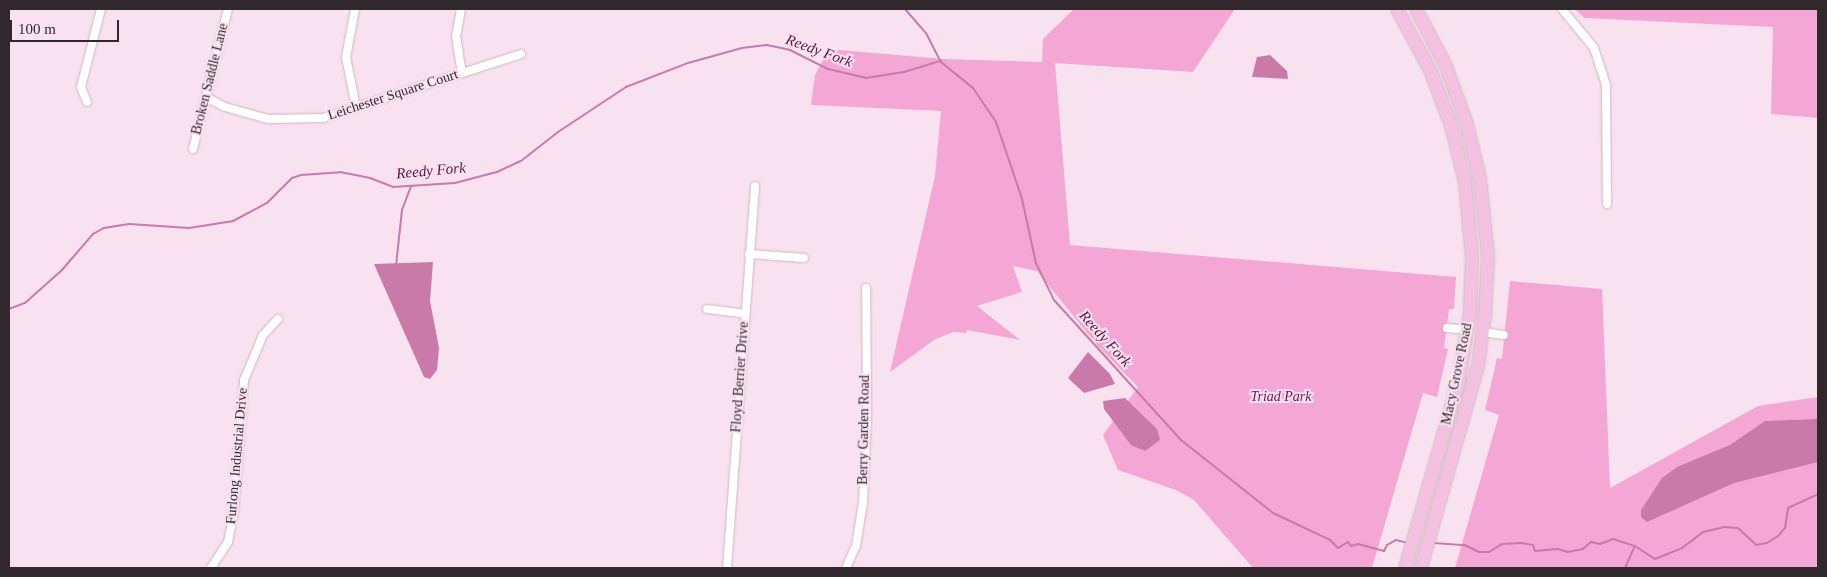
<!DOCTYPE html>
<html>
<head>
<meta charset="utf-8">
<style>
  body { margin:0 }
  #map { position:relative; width:1827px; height:577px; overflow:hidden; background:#f9e2ef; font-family:"Times New Roman",serif }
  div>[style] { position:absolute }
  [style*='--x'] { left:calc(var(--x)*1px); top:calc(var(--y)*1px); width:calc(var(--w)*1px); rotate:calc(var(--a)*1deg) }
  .green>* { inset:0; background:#f4a7d4 }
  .water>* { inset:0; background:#c97aa9 }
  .stream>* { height:2px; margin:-1px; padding:0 1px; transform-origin:1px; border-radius:1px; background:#c97aa9 }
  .roads { filter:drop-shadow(0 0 1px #cdb7c3) drop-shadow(0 0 1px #cdb7c3) }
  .minor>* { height:8px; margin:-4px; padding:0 4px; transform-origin:4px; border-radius:4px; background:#fff }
  .primary>* { height:12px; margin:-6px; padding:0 6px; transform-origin:6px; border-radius:6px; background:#f5c1e0 }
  span { translate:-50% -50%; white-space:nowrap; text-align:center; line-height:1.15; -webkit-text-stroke:4px #f9e2ef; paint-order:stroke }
  .street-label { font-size:14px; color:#31282d }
  .park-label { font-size:14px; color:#711154; font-style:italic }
  .water-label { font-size:15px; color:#5a1343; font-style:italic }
  .frame { position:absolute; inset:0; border:10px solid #31282d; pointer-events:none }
  .scale { position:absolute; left:10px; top:20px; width:109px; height:22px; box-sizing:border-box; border:2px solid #31282d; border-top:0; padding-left:6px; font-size:15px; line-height:18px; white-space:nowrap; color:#31282d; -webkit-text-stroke:4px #f9e2ef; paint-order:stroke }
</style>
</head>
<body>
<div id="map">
  <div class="green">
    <div style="clip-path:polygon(1074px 9px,1235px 9px,1193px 72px,1055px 63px,1070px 245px,1456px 277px,1454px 309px,1449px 309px,1444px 348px,1448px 349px,1437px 397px,1423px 393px,1372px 568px,1253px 568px,1194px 500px,1176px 490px,1118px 470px,1103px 435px,1138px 387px,1097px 345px,1037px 271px,1013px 266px,1022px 292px,977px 306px,1020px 340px,967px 330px,966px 333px,953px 332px,934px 340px,890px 372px,935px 176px,941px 111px,811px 105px,815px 75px,829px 49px,943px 59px,1042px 62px,1043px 39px)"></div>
    <div style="clip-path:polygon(1575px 9px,1818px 9px,1818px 118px,1771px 114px,1773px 27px,1584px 18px)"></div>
    <div style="clip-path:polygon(1510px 281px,1602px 289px,1610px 488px,1758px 406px,1818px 397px,1818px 568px,1455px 568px,1499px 415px,1485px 410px,1497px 358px,1502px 359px)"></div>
  </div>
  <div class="water">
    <div style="clip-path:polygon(1270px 55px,1287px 71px,1288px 79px,1252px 77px,1257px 57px)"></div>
    <div style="clip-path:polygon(433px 262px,430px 301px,439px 348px,437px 370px,430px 379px,424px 377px,374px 264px)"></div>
    <div style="clip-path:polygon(1088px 352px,1110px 374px,1115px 384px,1084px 393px,1068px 378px)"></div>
    <div style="clip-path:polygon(1125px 398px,1157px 429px,1160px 440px,1145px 451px,1131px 445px,1104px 409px,1103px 401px)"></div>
    <div style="clip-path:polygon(1818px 419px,1818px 462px,1734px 483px,1647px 522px,1641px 517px,1641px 510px,1662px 478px,1677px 467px,1730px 445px,1765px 421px)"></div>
  </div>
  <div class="stream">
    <div style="--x:905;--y:9;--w:32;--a:49"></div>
    <div style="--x:926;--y:33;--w:33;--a:63"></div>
    <div style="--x:941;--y:62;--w:41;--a:39.1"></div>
    <div style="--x:973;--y:88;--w:41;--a:55.9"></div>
    <div style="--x:996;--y:122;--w:81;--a:71.3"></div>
    <div style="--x:1022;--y:199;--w:66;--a:77.7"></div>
    <div style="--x:1036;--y:263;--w:41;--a:64.1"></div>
    <div style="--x:1054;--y:300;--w:189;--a:47.8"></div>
    <div style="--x:1181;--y:440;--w:117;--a:38.4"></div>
    <div style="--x:1273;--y:513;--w:63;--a:25.3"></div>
    <div style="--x:1330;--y:540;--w:11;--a:45"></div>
    <div style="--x:1338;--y:548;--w:12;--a:-31"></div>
    <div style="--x:1348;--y:542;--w:5;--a:53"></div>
    <div style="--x:1351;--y:546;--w:7;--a:-16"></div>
    <div style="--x:1358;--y:544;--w:27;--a:15"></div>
    <div style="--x:1384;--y:551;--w:7;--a:-63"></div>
    <div style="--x:1387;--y:545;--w:10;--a:-29"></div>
    <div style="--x:1396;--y:540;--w:12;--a:14"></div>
    <div style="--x:396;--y:266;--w:56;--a:-83.9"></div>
    <div style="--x:402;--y:210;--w:26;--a:-69"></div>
    <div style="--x:9;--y:309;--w:17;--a:-21"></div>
    <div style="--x:25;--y:303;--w:50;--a:-41.7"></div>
    <div style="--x:62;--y:270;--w:48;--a:-49.3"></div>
    <div style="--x:93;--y:234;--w:13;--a:-29"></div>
    <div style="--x:104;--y:228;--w:25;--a:-9"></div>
    <div style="--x:129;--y:224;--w:60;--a:3.8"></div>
    <div style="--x:189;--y:228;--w:45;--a:-9"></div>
    <div style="--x:233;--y:221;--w:38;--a:-28"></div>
    <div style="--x:267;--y:203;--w:35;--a:-45"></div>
    <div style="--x:292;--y:178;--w:9;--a:-18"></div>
    <div style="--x:301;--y:175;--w:39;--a:-4"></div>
    <div style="--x:340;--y:172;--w:31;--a:11"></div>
    <div style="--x:370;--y:178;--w:25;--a:21"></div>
    <div style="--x:393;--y:187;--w:62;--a:-3.7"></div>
    <div style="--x:455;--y:183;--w:43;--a:-14.7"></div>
    <div style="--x:497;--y:172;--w:26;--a:-25"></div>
    <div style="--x:521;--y:161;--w:47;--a:-38.1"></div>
    <div style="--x:558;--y:132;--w:82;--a:-33.5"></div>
    <div style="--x:626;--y:87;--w:66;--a:-21.2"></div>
    <div style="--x:688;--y:63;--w:56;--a:-15.5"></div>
    <div style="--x:742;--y:48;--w:25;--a:-7"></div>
    <div style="--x:767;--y:45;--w:24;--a:12"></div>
    <div style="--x:790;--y:50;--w:42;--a:26.6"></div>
    <div style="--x:828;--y:69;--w:39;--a:13"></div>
    <div style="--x:866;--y:78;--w:38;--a:-9"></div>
    <div style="--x:904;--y:72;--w:39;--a:-17"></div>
    <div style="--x:1434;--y:543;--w:31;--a:4"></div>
    <div style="--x:1465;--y:545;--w:16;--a:27"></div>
    <div style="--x:1479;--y:552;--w:10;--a:0"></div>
    <div style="--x:1489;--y:552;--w:15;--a:-32"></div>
    <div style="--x:1502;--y:544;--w:19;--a:-3"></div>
    <div style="--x:1521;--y:543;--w:12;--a:9"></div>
    <div style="--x:1533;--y:545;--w:6;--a:72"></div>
    <div style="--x:1535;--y:551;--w:23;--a:-5"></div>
    <div style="--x:1558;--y:549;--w:10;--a:17"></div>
    <div style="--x:1568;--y:552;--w:15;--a:-11"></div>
    <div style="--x:1583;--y:549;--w:11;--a:-41"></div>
    <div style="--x:1591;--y:542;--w:9;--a:13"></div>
    <div style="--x:1600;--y:544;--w:14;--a:-21"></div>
    <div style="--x:1613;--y:539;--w:23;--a:18"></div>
    <div style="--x:1635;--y:546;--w:24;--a:33"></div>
    <div style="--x:1655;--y:559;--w:29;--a:-22"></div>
    <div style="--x:1682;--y:548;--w:26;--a:-37"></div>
    <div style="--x:1703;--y:532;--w:22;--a:-13"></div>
    <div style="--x:1724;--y:527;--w:14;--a:4"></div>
    <div style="--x:1738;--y:528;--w:25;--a:43"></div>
    <div style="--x:1756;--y:545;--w:11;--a:-10"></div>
    <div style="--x:1767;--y:543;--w:13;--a:-32"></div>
    <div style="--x:1778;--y:536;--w:11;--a:-49"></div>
    <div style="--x:1785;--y:528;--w:20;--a:-81"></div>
    <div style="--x:1788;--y:508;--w:33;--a:-25"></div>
    <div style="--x:1625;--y:568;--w:24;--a:-66"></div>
  </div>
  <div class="roads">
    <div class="minor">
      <div style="--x:355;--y:9;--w:49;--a:100.6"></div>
      <div style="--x:346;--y:57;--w:51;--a:78.7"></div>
      <div style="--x:461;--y:9;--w:27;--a:100"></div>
      <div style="--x:456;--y:36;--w:37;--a:81"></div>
      <div style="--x:1562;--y:9;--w:50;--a:50.6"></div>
      <div style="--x:1594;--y:48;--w:40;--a:72"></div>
      <div style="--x:1606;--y:86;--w:118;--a:89.5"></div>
      <div style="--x:206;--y:97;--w:21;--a:28"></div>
      <div style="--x:225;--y:107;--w:45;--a:15.6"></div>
      <div style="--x:268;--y:119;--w:55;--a:-1"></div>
      <div style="--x:323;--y:118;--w:208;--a:-17.9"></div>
      <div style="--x:87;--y:102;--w:16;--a:-112"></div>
      <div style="--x:81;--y:87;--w:81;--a:-75.6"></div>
      <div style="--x:193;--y:149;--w:144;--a:-76"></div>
      <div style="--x:749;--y:254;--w:55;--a:4.2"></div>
      <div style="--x:707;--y:309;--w:38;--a:7"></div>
      <div style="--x:1447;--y:328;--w:21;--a:5"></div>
      <div style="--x:1483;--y:332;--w:21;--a:8"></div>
      <div style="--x:211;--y:568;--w:31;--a:-57"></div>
      <div style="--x:228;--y:542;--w:32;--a:-79"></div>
      <div style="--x:234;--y:511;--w:131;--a:-85.6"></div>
      <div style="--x:244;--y:380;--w:49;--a:-67.1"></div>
      <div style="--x:263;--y:335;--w:22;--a:-47"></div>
      <div style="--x:727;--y:568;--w:383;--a:-85.8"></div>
      <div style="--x:846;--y:568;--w:24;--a:-66"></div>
      <div style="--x:856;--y:546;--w:44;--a:-80.8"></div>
      <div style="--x:863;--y:503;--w:85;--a:-87.3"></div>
      <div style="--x:867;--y:418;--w:130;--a:-90.4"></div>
    </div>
    <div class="primary">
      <div style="--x:1397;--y:9;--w:69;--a:61.6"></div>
      <div style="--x:1430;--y:70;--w:59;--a:69.1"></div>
      <div style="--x:1451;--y:125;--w:59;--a:76.2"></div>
      <div style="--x:1465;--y:182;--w:75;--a:84.7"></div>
      <div style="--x:1472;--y:257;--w:56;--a:92"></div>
      <div style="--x:1470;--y:313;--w:68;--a:99.3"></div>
      <div style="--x:1459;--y:380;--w:196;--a:106"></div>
      <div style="--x:1416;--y:9;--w:62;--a:62.2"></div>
      <div style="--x:1445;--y:64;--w:61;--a:69.8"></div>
      <div style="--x:1466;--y:121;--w:60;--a:76.4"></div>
      <div style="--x:1480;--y:179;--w:78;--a:84.1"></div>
      <div style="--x:1488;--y:257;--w:58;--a:93"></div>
      <div style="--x:1485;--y:315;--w:51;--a:97.8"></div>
      <div style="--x:1478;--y:366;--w:210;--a:105.8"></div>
    </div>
  </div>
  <div class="street-label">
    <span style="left:210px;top:79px;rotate:-76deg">Broken Saddle Lane</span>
    <span style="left:393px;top:95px;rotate:-18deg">Leichester Square Court</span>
    <span style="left:1457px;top:374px;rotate:-78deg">Macy Grove Road</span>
    <span style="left:740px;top:377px;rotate:-86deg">Floyd Berrier Drive</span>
    <span style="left:864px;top:430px;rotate:-89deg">Berry Garden Road</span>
    <span style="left:237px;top:456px;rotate:-85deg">Furlong Industrial Drive</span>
  </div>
  <div class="park-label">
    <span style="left:1281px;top:397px">Triad Park</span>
  </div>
  <div class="water-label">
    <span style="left:819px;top:51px;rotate:20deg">Reedy Fork</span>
    <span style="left:431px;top:171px;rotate:-5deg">Reedy Fork</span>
    <span style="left:1105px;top:339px;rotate:48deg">Reedy Fork</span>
  </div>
  <div class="frame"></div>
  <div class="scale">100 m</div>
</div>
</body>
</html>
